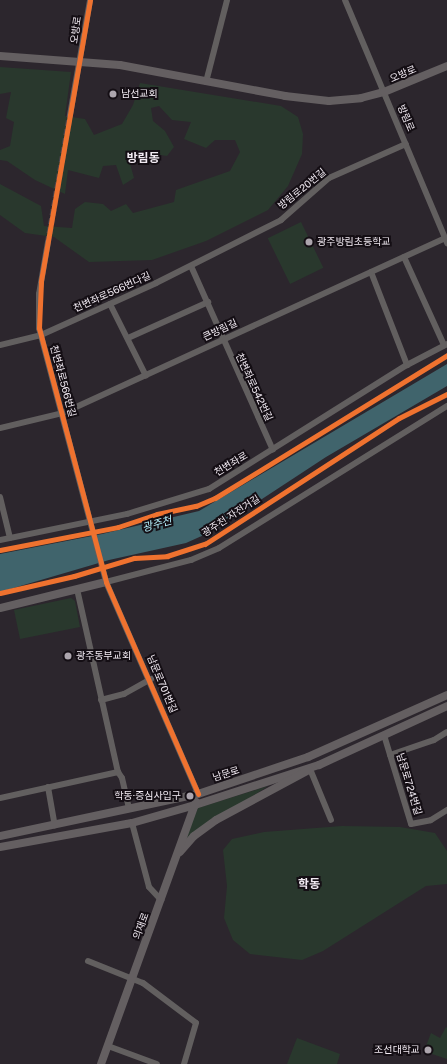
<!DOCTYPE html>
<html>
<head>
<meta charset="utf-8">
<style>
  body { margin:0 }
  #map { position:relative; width:447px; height:1064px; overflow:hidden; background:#2c262d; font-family:"Public Sans","Noto Sans KR",sans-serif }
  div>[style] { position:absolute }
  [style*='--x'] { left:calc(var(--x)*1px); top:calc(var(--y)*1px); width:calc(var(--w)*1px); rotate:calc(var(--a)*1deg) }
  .green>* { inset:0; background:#29382d; transform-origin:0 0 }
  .water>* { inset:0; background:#40646c }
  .minor-tunnel>* { height:6px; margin-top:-3px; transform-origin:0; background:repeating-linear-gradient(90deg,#4a434b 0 6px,transparent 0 9px) }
  .minor>* { height:6px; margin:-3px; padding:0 3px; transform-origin:3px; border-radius:3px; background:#625f5f }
  .major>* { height:8px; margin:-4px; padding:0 4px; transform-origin:4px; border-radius:4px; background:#645f61 }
  .cycleway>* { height:5px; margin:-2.5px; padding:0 2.5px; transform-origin:2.5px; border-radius:2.5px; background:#ef722f }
  .dots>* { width:11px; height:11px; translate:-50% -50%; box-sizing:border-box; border:2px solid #140e14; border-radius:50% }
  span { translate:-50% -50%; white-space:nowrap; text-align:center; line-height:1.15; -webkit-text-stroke:4px #140e14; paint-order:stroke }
  .street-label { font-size:10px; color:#f1eaf2 }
  .poi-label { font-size:10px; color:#f1eaf2 }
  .left { translate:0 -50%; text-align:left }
  .right { translate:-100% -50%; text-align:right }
  .water-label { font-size:11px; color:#b5f0fc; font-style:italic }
  .quarter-label { font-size:12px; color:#f1eaf2; font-weight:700 }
</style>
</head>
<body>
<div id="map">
  <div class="green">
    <div style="clip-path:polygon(0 67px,71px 72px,65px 116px,85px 119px,94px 135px,122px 124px,133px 105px,140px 83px,281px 106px,298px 117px,303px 134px,302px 154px,288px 186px,268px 210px,206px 241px,152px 260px,89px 262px,54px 237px,25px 233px,0 215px,0 184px,41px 206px,44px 226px,72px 228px,75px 209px,85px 202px,103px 204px,111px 211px,126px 204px,133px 213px,174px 202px,176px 190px,230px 171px,240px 152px,235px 140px,215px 140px,206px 148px,184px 139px,191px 122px,172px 120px,159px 106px,151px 108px,153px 121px,165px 131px,174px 147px,167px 156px,147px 153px,129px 160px,134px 178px,123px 185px,116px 165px,103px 166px,99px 178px,68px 170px,65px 194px,35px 180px,7px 161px,0 160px,0 150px,10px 146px,14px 122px,6px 118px,11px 92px,0 94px)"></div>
    <div style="left:301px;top:222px;width:51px;height:37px;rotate:64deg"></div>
    <div style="clip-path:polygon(71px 598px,75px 601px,80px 627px,20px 639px,14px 610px)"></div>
    <div style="clip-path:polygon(268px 786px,242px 803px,181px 846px,198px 808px)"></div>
    <div style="clip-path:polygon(342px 826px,400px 827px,435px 833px,447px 851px,447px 884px,426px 886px,323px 951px,302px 960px,250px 954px,233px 940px,224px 918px,227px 886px,223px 850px,232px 839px,264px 832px)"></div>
    <div style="clip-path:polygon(446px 1027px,447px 1028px,447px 1059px,429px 1053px,426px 1046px,431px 1033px,440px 1038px)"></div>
    <div style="clip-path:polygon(297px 1038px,340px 1054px,337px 1064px,287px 1064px)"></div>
  </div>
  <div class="water">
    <div style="clip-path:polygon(447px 364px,447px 386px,326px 457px,215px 530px,186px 543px,109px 560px,0 592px,0 554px,102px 534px,199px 511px)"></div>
  </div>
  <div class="minor-tunnel">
    <div style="--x:48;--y:242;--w:129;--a:-80.2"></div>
  </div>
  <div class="minor">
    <div style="--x:345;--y:0;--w:264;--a:67.2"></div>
    <div style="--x:206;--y:82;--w:85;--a:-75.6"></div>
    <div style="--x:70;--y:115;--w:117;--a:-80.1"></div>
    <div style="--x:48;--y:242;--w:53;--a:99.8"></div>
    <div style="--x:39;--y:294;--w:34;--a:90"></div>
    <div style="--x:39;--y:328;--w:263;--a:75.2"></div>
    <div style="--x:106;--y:582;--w:231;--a:66.5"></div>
    <div style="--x:404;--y:257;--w:97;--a:65.6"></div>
    <div style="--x:191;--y:266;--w:201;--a:66"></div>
    <div style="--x:371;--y:272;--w:100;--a:68.8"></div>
    <div style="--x:110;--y:304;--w:80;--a:63.4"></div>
    <div style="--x:128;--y:338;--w:88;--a:-24.2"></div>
    <div style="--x:0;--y:345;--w:42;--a:-13.7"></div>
    <div style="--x:41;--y:335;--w:126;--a:-24.3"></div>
    <div style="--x:156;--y:283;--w:140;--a:-26.7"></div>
    <div style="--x:281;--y:220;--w:64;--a:-41.2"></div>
    <div style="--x:329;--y:178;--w:84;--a:-23.8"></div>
    <div style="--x:0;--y:428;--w:65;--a:-13.4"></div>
    <div style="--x:63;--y:413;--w:420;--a:-24.6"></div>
    <div style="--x:0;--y:497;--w:42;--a:76.3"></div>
    <div style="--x:0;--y:540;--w:130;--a:-11.6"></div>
    <div style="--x:127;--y:514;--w:86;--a:-17"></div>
    <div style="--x:209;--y:489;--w:234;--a:-32.1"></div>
    <div style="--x:407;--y:365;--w:45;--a:-27.7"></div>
    <div style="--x:106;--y:582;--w:88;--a:-14.5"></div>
    <div style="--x:191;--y:560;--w:30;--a:-23"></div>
    <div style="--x:219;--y:548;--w:269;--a:-31.9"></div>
    <div style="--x:77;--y:589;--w:188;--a:77.4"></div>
    <div style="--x:118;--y:772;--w:7;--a:56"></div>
    <div style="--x:122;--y:778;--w:32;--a:77"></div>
    <div style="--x:101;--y:700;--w:24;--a:-15"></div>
    <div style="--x:124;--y:694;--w:31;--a:-29"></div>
    <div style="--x:384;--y:735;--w:93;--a:73.1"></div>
    <div style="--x:411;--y:824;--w:20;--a:-11"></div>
    <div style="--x:431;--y:820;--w:19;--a:-32"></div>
    <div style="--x:390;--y:755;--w:46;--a:-18.8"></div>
    <div style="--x:434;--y:740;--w:15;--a:-32"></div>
    <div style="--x:310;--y:769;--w:55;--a:67.6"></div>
    <div style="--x:48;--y:787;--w:39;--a:80"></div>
    <div style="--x:0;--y:798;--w:121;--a:-12.4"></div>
    <div style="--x:132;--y:823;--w:66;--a:75.1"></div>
    <div style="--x:149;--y:887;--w:18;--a:47"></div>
    <div style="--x:88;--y:961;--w:59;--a:21.8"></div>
    <div style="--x:143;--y:983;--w:66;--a:37"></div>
    <div style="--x:196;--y:1023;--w:43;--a:106.3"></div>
    <div style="--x:108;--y:1046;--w:52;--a:20.2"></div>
  </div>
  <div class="major">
    <div style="--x:0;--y:56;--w:120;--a:4.3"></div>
    <div style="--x:120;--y:65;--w:168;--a:10.6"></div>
    <div style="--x:285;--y:96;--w:44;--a:6.5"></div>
    <div style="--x:329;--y:101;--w:32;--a:-5"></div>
    <div style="--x:361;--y:98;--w:24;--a:-15"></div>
    <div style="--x:384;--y:92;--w:68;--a:-22.4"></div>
    <div style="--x:0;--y:608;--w:109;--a:-13.8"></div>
    <div style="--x:0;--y:836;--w:202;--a:-12"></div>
    <div style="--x:198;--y:794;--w:116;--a:-18.6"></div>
    <div style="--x:308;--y:757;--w:152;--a:-24"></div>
    <div style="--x:0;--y:847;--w:134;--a:-10.3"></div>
    <div style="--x:132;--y:823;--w:66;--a:-15.9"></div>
    <div style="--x:195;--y:805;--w:130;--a:-17.9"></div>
    <div style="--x:319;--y:765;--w:141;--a:-24.7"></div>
    <div style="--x:180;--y:852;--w:21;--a:-49"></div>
    <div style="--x:194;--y:836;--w:27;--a:-36"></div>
    <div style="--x:216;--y:820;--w:106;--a:-28.3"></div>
    <div style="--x:101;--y:1064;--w:279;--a:-70.1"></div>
  </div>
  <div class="cycleway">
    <div style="--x:90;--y:0;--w:286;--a:99.9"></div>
    <div style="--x:41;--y:282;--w:46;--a:92.5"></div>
    <div style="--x:39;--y:328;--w:263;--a:75.2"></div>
    <div style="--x:106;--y:582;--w:231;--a:66.5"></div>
    <div style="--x:0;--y:550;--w:120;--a:-11"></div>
    <div style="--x:118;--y:527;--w:41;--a:-18.4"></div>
    <div style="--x:157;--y:514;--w:40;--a:-12"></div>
    <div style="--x:196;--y:506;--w:21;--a:-23"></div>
    <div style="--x:215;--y:498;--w:273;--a:-31.6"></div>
    <div style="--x:0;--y:593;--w:76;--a:-12.9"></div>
    <div style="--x:74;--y:576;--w:63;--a:-16.7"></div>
    <div style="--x:134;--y:558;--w:33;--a:-3"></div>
    <div style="--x:167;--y:556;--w:40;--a:-18"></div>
    <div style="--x:205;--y:544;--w:231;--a:-33"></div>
    <div style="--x:399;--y:418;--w:54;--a:-26.6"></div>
  </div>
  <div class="dots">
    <div style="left:113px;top:94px;background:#aca5ad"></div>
    <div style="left:309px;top:242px;background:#aca5ad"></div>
    <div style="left:68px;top:656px;background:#aca5ad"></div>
    <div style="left:190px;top:796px;background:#aca5ad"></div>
    <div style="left:428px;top:1050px;background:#aca5ad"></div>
  </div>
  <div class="street-label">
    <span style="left:76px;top:30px;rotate:-82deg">오방로</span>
    <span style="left:403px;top:74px;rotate:-23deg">오방로</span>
    <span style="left:406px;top:118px;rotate:67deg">방림로</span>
    <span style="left:302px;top:189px;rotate:-39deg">방림로20번길</span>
    <span style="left:112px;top:292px;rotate:-24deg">천변좌로566번다길</span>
    <span style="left:220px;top:330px;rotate:-25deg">큰방림길</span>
    <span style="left:63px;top:381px;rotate:75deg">천변좌로566번길</span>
    <span style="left:254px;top:387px;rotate:65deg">천변좌로542번길</span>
    <span style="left:231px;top:464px;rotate:-31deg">천변좌로</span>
    <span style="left:231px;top:516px;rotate:-33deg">광주천 자전거길</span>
    <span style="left:162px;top:684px;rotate:67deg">남문로701번길</span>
    <span style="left:226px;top:774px;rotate:-18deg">남문로</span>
    <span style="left:409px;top:784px;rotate:73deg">남문로724번길</span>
    <span style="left:141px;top:926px;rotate:-70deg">의재로</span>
  </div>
  <div class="poi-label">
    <span class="left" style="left:121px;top:94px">남선교회</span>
    <span class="left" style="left:317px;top:242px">광주방림초등학교</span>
    <span class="left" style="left:76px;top:656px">광주동부교회</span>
    <span class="right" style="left:181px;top:796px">학동·증심사입구</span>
    <span class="right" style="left:420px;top:1050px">조선대학교</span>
  </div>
  <div class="water-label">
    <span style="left:157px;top:524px;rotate:-16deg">광주천</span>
  </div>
  <div class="quarter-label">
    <span style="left:143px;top:159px">방림동</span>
    <span style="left:309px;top:885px">학동</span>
  </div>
</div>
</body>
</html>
